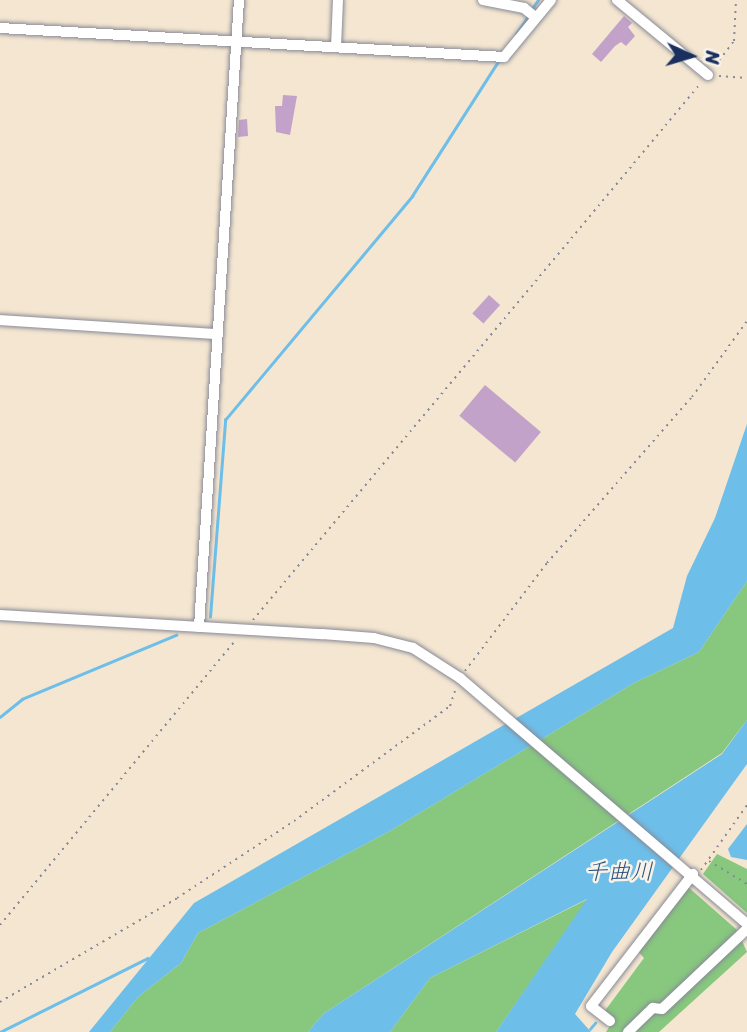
<!DOCTYPE html>
<html>
<head>
<meta charset="utf-8">
<style>
  body { margin:0 }
  #map { position:relative; width:747px; height:1032px; overflow:hidden; background:#f4e6d0; font-family:Sriracha,"Klee One",sans-serif }
  div>[style] { position:absolute }
  [style*='--x'] { left:calc(var(--x)*1px); top:calc(var(--y)*1px); width:calc(var(--w)*1px); rotate:calc(var(--a)*1deg) }
  .green>* { inset:0; background:#87c77e }
  .water>* { inset:0; background:#6dbee9 }
  .stream>* { height:2.5px; margin:-1.25px; padding:0 1.25px; transform-origin:1.25px; border-radius:1.25px; background:#6dbee9 }
  .building>* { inset:0; background:#c2a2c8; transform-origin:0 0 }
  .path>* { height:2px; margin-top:-1px; transform-origin:0; background:repeating-linear-gradient(90deg,#888a97 0 2px,transparent 0 7px) }
  .roads { filter:drop-shadow(0 0 2px #888a97) drop-shadow(0 0 2px #888a97) }
  .minor>* { height:10px; margin:-5px; padding:0 5px; transform-origin:5px; border-radius:5px; background:#fff }
  span { translate:-50% -50%; white-space:nowrap; text-align:center; line-height:1.15; -webkit-text-stroke:5px #f7f3e8; paint-order:stroke }
  .water-label { font-size:23px; color:#305381; font-style:italic }
  .north { position:absolute; left:656px; top:21px; width:70px; height:70px; -webkit-text-stroke:5px #f7f3e8; paint-order:stroke; rotate:94deg; font-size:19px; font-weight:700; line-height:28px; text-align:center; color:#1b2f5e }
  .north::after { content:''; display:block; margin:auto; width:24px; height:32px; background:#1b2f5e; clip-path:polygon(50% 0,100% 100%,50% 72%,0 100%) }
</style>
</head>
<body>
<div id="map">
  <div class="green">
    <div style="clip-path:polygon(747px 581px,747px 720px,722px 753px,323px 1014px,308px 1032px,110px 1032px,138px 997px,181px 963px,198px 933px,390px 831px,634px 683px,699px 652px)"></div>
    <div style="clip-path:polygon(717px 854px,747px 869px,747px 913px,703px 874px)"></div>
    <div style="clip-path:polygon(687px 886px,737px 930px,747px 952px,659px 1032px,606px 1032px,613px 1021px,604px 1012px,644px 958px,636px 949px)"></div>
    <div style="clip-path:polygon(588px 899px,496px 1032px,390px 1032px,430px 978px)"></div>
  </div>
  <div class="water">
    <div style="clip-path:polygon(747px 424px,747px 581px,699px 652px,634px 683px,390px 831px,198px 933px,181px 963px,138px 997px,110px 1032px,89px 1032px,194px 903px,673px 628px,687px 576px,715px 518px)"></div>
    <div style="clip-path:polygon(747px 720px,747px 764px,612px 952px,575px 1014px,591px 1032px,496px 1032px,587px 899px,430px 978px,390px 1032px,308px 1032px,323px 1014px,722px 754px)"></div>
    <div style="clip-path:polygon(747px 824px,747px 860px,731px 857px,728px 849px)"></div>
  </div>
  <div class="stream">
    <div style="--x:531;--y:10;--w:12;--a:-55"></div>
    <div style="--x:516;--y:34;--w:22;--a:-56"></div>
    <div style="--x:210;--y:617;--w:198;--a:-85.6"></div>
    <div style="--x:225;--y:420;--w:292;--a:-50.1"></div>
    <div style="--x:412;--y:196;--w:161;--a:-57.4"></div>
    <div style="--x:0;--y:717;--w:28;--a:-39"></div>
    <div style="--x:22;--y:699;--w:167;--a:-22.6"></div>
    <div style="--x:590;--y:1029;--w:8;--a:-50"></div>
    <div style="--x:0;--y:1032;--w:165;--a:-26.6"></div>
  </div>
  <div class="building">
    <div style="clip-path:polygon(624px 16px,632px 23px,628px 27px,635px 36px,626px 46px,621px 42px,615px 46px,601px 62px,592px 54px)"></div>
    <div style="clip-path:polygon(283px 95px,297px 96px,290px 135px,276px 132px,275px 106px,282px 106px)"></div>
    <div style="clip-path:polygon(247px 119px,248px 136px,238px 137px,239px 120px)"></div>
    <div style="left:489px;top:295px;width:15px;height:25px;rotate:42deg"></div>
    <div style="left:485px;top:385px;width:73px;height:40px;rotate:40deg"></div>
  </div>
  <div class="path">
    <div style="--x:715;--y:66;--w:31;--a:-53"></div>
    <div style="--x:734;--y:41;--w:41;--a:-87.2"></div>
    <div style="--x:719;--y:76;--w:28;--a:4"></div>
    <div style="--x:253;--y:620;--w:698;--a:-50.17"></div>
    <div style="--x:465;--y:671;--w:136;--a:-52.8"></div>
    <div style="--x:547;--y:563;--w:220;--a:-48.9"></div>
    <div style="--x:692;--y:397;--w:94;--a:-54.1"></div>
    <div style="--x:709;--y:861;--w:44;--a:31.2"></div>
    <div style="--x:701;--y:870;--w:80;--a:-54.7"></div>
    <div style="--x:0;--y:925;--w:370;--a:-50.4"></div>
    <div style="--x:0;--y:1002;--w:205;--a:-30.4"></div>
    <div style="--x:177;--y:898;--w:140;--a:-33.3"></div>
    <div style="--x:294;--y:821;--w:194;--a:-36.4"></div>
    <div style="--x:450;--y:706;--w:19;--a:-72"></div>
  </div>
  <div class="roads">
    <div class="minor">
      <div style="--x:483;--y:0;--w:42;--a:11"></div>
      <div style="--x:524;--y:8;--w:13;--a:39"></div>
      <div style="--x:617;--y:0;--w:118;--a:39.5"></div>
      <div style="--x:0;--y:28;--w:505;--a:3.29"></div>
      <div style="--x:504;--y:57;--w:74;--a:-50.5"></div>
      <div style="--x:336;--y:47;--w:47;--a:-87.6"></div>
      <div style="--x:0;--y:320;--w:218;--a:3.7"></div>
      <div style="--x:0;--y:615;--w:323;--a:3.4"></div>
      <div style="--x:322;--y:634;--w:52;--a:4.4"></div>
      <div style="--x:374;--y:638;--w:40;--a:14.4"></div>
      <div style="--x:413;--y:648;--w:56;--a:32.6"></div>
      <div style="--x:460;--y:678;--w:378;--a:40.6"></div>
      <div style="--x:199;--y:627;--w:628;--a:-86.35"></div>
      <div style="--x:610;--y:1021;--w:24;--a:-142"></div>
      <div style="--x:591;--y:1006;--w:167;--a:-52.3"></div>
      <div style="--x:628;--y:1032;--w:35;--a:-44"></div>
      <div style="--x:653;--y:1008;--w:9;--a:6"></div>
      <div style="--x:662;--y:1009;--w:117;--a:-43.3"></div>
    </div>
  </div>
  <div class="water-label">
    <span style="left:619px;top:872px">千曲川</span>
  </div>
  <div class="north">N</div>
</div>
</body>
</html>
